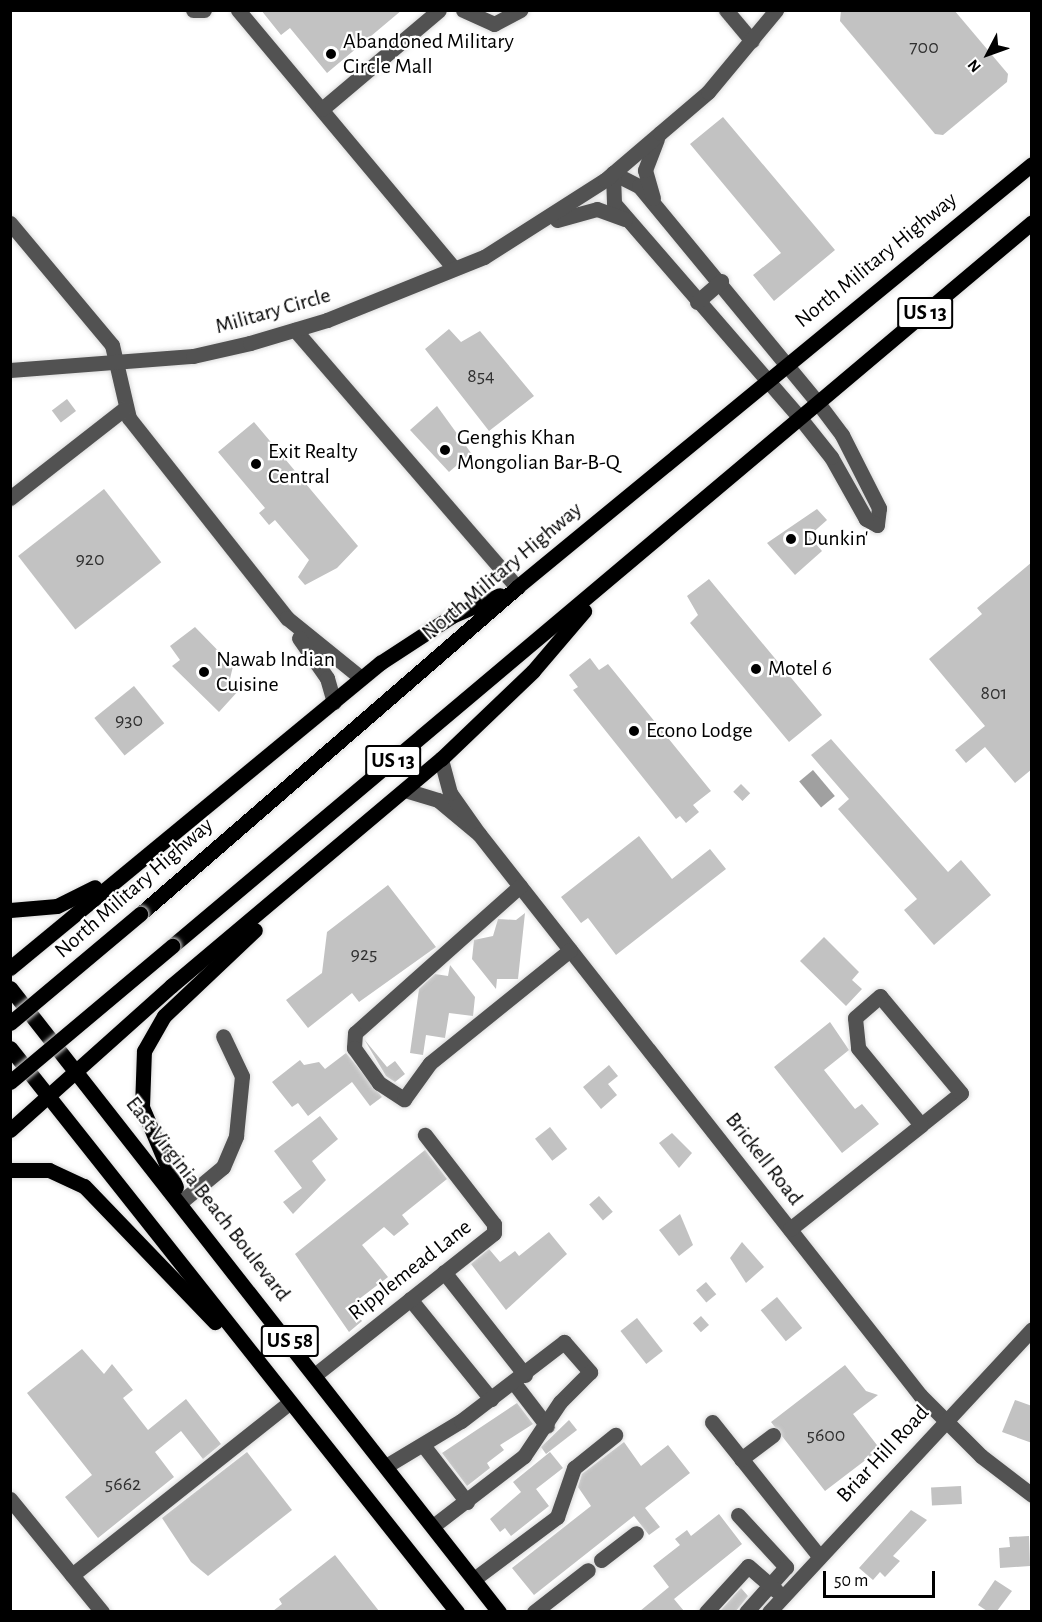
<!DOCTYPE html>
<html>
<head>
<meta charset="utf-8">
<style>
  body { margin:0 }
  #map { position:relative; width:1042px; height:1622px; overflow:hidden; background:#fff; font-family:"Alegreya Sans",sans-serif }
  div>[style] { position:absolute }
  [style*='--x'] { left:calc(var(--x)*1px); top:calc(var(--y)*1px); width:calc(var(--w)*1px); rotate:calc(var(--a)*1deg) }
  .water>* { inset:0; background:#a0a0a0; transform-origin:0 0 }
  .building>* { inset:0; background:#c2c2c2; transform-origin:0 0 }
  .roads { filter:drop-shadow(0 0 2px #dbdbdb) drop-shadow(0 0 2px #dbdbdb) }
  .minor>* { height:15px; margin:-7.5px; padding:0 7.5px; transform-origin:7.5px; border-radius:7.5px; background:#525252 }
  .major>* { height:15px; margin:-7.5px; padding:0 7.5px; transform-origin:7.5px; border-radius:7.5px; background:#000 }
  .bridges { filter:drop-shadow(0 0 2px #dbdbdb) drop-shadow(0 0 2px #dbdbdb) }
  .major-bridge>* { height:15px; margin:-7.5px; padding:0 7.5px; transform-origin:7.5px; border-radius:7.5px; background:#000 }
  .dots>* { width:16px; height:16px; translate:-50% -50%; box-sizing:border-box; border:3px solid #fff; border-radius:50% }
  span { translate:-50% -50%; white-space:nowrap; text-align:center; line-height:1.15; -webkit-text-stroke:4.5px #fff; paint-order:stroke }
  .number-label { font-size:20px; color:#303030 }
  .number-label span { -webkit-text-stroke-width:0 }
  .shield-label span { padding:2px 4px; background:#fff; border:2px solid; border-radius:4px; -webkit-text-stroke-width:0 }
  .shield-label { font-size:21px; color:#000; font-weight:700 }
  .poi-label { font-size:22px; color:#000 }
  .left { translate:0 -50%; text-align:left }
  .street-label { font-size:22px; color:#000 }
  .frame { position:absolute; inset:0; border:12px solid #000; pointer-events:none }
  .north { position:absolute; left:958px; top:24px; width:60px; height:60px; -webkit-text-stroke:4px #fff; paint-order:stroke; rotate:229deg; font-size:16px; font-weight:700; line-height:24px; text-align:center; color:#000 }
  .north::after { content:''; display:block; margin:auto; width:21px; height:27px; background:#000; clip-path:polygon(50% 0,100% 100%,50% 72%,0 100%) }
  .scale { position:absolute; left:823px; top:1571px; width:112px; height:27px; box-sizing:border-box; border:3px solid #000; border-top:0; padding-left:8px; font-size:18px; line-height:21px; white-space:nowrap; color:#000; -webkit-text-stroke:4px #fff; paint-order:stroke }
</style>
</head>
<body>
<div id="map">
  <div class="water">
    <div style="left:813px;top:770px;width:34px;height:18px;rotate:50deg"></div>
  </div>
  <div class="building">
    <div style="clip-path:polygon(261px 10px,402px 10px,327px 73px,290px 28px,281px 35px)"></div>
    <div style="clip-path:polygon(841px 10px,954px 10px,1008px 74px,1007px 82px,943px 135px,935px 134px,840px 21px)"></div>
    <div style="clip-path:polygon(723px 117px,835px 250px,774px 301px,753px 275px,781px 253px,690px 144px)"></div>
    <div style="clip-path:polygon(449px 329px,461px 342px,480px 331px,534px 396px,489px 431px,425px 349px)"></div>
    <div style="left:67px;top:399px;width:15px;height:19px;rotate:53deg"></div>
    <div style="clip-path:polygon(437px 406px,471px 453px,449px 472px,410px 430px)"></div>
    <div style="clip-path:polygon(254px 422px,358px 546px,337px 568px,305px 585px,298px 577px,309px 560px,275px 520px,269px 525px,259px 513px,265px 508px,218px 452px)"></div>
    <div style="left:104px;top:489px;width:93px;height:109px;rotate:52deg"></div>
    <div style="clip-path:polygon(817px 509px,827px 520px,809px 536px,822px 551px,795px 575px,767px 543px)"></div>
    <div style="clip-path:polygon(1032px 562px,1032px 769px,1015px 783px,985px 747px,966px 763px,955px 750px,985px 726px,929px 659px,982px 614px,977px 608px)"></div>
    <div style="clip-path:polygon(709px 579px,822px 715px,789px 742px,690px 623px,698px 615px,687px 596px)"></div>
    <div style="clip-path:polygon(195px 627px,233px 666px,230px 679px,239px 690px,219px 712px,172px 666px,180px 660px,170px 646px)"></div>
    <div style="clip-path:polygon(590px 658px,599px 670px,608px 664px,711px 791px,693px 805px,699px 812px,686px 823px,680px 816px,676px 819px,573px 690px,578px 687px,569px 675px)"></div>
    <div style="left:134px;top:686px;width:48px;height:51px;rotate:51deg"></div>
    <div style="clip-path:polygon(831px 739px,948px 872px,961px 860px,991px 895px,934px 945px,904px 910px,917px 899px,838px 809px,849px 799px,811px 755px)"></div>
    <div style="left:741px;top:784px;width:13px;height:11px;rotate:45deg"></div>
    <div style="clip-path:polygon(639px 836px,672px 879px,710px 849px,726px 869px,616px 955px,588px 918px,581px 923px,561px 897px)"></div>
    <div style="clip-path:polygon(388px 885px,436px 947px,359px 1002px,352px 993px,308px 1028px,286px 1000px,322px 973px,327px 932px)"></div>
    <div style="clip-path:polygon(525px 913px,518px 979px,497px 979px,496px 989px,472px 959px,474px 940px,493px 936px,498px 919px,516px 920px)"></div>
    <div style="clip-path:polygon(824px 937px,859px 972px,852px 980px,862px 989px,846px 1006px,800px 961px)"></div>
    <div style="clip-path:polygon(450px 965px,475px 997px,473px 1016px,449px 1013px,445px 1038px,426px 1035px,423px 1055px,410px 1053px,419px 989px,435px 974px,448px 976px)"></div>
    <div style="clip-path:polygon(830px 1022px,849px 1050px,824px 1070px,855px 1109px,862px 1104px,879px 1124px,842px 1153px,774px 1067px)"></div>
    <div style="clip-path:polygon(364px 1039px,387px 1067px,395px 1061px,405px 1074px,395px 1082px,386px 1076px)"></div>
    <div style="clip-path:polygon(346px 1053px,382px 1097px,370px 1106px,352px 1082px,308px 1116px,298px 1103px,292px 1107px,272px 1082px,300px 1060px,304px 1065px,319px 1062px,325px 1069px)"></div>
    <div style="clip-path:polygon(609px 1065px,618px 1076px,608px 1084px,617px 1095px,601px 1109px,583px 1087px)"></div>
    <div style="clip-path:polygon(320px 1116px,338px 1139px,312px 1161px,326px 1180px,293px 1214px,283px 1202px,302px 1188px,274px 1151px)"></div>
    <div style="left:550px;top:1127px;width:28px;height:19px;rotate:52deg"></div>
    <div style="clip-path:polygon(672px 1133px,692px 1153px,679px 1168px,659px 1143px)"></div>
    <div style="clip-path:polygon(425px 1150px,447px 1179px,402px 1215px,409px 1224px,394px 1236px,384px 1227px,362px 1245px,388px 1277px,350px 1306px,362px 1321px,349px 1332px,295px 1254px)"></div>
    <div style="left:599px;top:1196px;width:21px;height:13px;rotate:49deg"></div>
    <div style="clip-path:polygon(680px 1214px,693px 1245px,679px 1256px,659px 1230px)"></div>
    <div style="clip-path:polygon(549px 1232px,567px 1254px,506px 1310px,471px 1264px,489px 1249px,500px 1262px,515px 1251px,519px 1256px)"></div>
    <div style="clip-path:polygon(742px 1242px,764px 1267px,746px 1283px,730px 1258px)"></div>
    <div style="left:706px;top:1282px;width:16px;height:13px;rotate:50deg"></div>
    <div style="left:777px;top:1297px;width:40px;height:21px;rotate:51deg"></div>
    <div style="left:701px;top:1316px;width:12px;height:11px;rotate:48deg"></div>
    <div style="left:637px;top:1318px;width:42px;height:21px;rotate:52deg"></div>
    <div style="clip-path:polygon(82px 1349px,104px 1374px,112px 1364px,133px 1390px,123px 1398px,148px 1430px,186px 1399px,221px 1444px,203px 1459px,181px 1431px,155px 1452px,174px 1477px,98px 1538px,65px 1497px,92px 1475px,27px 1393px)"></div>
    <div style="clip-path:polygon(845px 1365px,866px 1391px,878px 1395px,853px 1414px,880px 1449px,825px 1491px,771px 1422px)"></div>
    <div style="clip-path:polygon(1015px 1400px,1032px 1406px,1032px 1443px,1002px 1432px)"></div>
    <div style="clip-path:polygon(517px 1403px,533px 1424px,500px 1445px,504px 1450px,487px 1463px,490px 1468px,467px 1486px,442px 1453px)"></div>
    <div style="clip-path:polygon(569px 1420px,577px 1430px,546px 1454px,541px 1447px)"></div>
    <div style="clip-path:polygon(624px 1442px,641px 1466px,668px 1445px,690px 1473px,645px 1508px,660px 1527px,649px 1535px,634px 1516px,534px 1595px,512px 1568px,591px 1506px,578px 1487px,582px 1474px)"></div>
    <div style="clip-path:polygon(247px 1452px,292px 1510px,208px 1576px,191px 1562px,162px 1518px)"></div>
    <div style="clip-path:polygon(550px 1452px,563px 1468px,536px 1489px,549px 1506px,511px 1536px,505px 1528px,500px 1532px,490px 1519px,521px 1492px,513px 1482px)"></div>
    <div style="left:961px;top:1486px;width:18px;height:30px;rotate:87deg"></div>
    <div style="clip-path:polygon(911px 1510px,927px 1520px,893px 1556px,900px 1561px,885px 1577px,880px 1572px,873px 1580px,859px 1568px)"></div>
    <div style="clip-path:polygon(719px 1514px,742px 1544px,674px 1599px,684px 1611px,640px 1611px,669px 1587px,653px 1566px,680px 1545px,675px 1539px,687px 1530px,691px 1536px)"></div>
    <div style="clip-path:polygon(1029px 1536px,1030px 1566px,1000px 1568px,999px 1548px,1010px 1547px,1009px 1537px)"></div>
    <div style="clip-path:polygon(335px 1555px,379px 1611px,273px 1611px,282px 1604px,279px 1599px)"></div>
    <div style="clip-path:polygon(995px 1580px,1012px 1591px,997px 1611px,987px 1611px,978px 1605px)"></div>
    <div style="clip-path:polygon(741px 1588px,748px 1596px,736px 1611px,720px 1611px)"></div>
  </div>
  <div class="roads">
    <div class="minor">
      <div style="--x:193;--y:10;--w:11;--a:0"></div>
      <div style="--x:238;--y:10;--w:336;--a:50.1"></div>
      <div style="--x:463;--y:10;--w:34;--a:24"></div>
      <div style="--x:494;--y:24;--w:30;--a:-28"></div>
      <div style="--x:726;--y:10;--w:40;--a:50"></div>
      <div style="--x:322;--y:109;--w:153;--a:-40.2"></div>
      <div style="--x:613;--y:173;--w:29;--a:27"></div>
      <div style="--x:639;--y:186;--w:281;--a:50.5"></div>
      <div style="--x:818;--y:403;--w:40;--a:53"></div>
      <div style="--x:842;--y:435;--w:82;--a:63.1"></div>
      <div style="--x:879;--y:508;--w:17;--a:97"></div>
      <div style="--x:877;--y:525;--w:13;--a:-151"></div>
      <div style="--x:866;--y:519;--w:71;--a:-119.4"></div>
      <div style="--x:831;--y:457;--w:50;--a:-128.5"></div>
      <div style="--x:800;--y:418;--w:284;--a:-130.9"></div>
      <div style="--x:614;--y:203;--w:30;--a:-92"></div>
      <div style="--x:653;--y:198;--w:29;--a:-106"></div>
      <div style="--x:645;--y:170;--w:33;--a:-69"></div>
      <div style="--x:557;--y:220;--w:41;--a:-15.4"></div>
      <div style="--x:597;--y:209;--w:30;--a:20"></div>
      <div style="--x:10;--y:223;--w:159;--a:50.1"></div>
      <div style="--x:112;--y:345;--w:75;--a:76.9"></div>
      <div style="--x:129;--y:418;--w:255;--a:51.7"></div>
      <div style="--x:287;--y:618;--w:95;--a:39"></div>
      <div style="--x:697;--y:302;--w:32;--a:-41"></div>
      <div style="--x:295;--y:330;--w:340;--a:49.2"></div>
      <div style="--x:10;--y:370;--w:184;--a:-4.4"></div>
      <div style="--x:193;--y:356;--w:58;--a:-12.8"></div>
      <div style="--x:250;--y:343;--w:80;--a:-16.6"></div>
      <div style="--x:327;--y:320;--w:169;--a:-21.9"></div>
      <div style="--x:484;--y:257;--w:143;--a:-32.5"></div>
      <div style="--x:605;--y:180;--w:72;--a:-40.5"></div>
      <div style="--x:660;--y:133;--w:63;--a:-40.5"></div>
      <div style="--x:708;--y:92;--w:107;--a:-50.3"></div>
      <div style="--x:10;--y:498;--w:145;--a:-38"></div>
      <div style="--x:299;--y:638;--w:49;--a:55"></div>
      <div style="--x:327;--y:678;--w:25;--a:74"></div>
      <div style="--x:405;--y:790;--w:34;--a:17"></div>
      <div style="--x:438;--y:800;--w:53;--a:39.7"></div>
      <div style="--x:479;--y:834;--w:50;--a:-125.3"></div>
      <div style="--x:450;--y:793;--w:35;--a:-105"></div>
      <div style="--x:479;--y:834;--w:714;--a:51.83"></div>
      <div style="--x:920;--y:1395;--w:86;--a:45"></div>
      <div style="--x:981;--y:1456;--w:64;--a:37.4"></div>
      <div style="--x:520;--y:886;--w:221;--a:138.3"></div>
      <div style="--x:355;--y:1033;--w:15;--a:94"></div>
      <div style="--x:354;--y:1048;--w:43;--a:54.5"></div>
      <div style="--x:379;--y:1083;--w:30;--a:33"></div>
      <div style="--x:404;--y:1099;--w:44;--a:-54.2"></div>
      <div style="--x:430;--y:1063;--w:180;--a:-38.9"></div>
      <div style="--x:182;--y:1201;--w:53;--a:-39.7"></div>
      <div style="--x:223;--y:1167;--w:34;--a:-67"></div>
      <div style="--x:236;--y:1136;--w:60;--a:-84.3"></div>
      <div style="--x:242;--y:1076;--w:44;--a:-115.4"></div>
      <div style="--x:790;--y:1229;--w:167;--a:-38.4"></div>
      <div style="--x:921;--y:1125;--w:51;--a:-38.7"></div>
      <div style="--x:961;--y:1093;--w:126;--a:-129.9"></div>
      <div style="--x:880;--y:996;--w:33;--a:139"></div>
      <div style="--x:855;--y:1018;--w:30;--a:84"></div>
      <div style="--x:858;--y:1048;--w:99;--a:50.7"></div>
      <div style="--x:444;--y:1272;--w:131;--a:51.8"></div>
      <div style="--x:410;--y:1299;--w:129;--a:51"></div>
      <div style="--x:316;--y:1374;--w:227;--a:-38.4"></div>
      <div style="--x:494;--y:1233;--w:9;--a:-90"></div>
      <div style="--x:494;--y:1224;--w:113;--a:-127.8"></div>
      <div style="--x:514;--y:1383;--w:54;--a:52.5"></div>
      <div style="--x:712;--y:1422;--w:171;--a:51.4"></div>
      <div style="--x:423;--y:1445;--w:72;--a:52.3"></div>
      <div style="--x:741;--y:1459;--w:40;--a:-37"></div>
      <div style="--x:386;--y:1466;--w:87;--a:-31"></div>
      <div style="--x:461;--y:1421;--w:130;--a:-37.5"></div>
      <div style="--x:564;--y:1342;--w:40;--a:49"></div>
      <div style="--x:590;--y:1372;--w:42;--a:135"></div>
      <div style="--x:560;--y:1402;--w:65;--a:123.7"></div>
      <div style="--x:524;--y:1456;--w:115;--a:142.4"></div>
      <div style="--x:10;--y:1499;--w:146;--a:50.8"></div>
      <div style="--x:738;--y:1515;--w:71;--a:47.3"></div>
      <div style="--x:786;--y:1567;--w:60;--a:131.6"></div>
      <div style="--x:601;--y:1560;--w:44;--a:-37.6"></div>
      <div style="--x:72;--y:1575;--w:277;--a:-38.4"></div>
      <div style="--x:474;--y:1579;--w:104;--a:-36.8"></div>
      <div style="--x:557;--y:1517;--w:52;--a:-70.9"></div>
      <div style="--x:574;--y:1468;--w:53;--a:-38.8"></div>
      <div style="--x:534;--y:1612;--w:68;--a:-37.9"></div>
      <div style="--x:706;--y:1612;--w:62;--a:-47.6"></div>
      <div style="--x:748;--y:1566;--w:37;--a:41"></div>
      <div style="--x:769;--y:1612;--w:386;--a:-47.1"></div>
    </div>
    <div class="major">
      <div style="--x:10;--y:910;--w:47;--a:-4.9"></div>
      <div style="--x:57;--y:906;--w:42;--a:-26.6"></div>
      <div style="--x:140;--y:914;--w:499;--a:-40.9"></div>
      <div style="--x:517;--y:587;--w:666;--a:-39.4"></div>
      <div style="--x:172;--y:946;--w:1124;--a:-40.09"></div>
      <div style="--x:10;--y:968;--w:480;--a:-39.5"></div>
      <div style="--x:380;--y:663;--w:86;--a:-33.1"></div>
      <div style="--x:452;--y:616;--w:52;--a:-23.6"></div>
      <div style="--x:10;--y:988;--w:793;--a:51.92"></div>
      <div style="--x:10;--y:1048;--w:720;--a:51.6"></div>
      <div style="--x:10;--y:1130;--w:216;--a:-41.8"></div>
      <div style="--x:171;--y:986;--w:353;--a:-40.1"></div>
      <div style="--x:441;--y:759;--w:127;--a:-43.7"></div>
      <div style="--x:533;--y:671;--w:79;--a:-49.6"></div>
      <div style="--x:10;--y:1170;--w:39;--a:0"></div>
      <div style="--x:49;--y:1170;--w:38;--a:25"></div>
      <div style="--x:84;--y:1186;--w:189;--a:46.1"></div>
      <div style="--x:176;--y:1187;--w:87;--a:-113"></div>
      <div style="--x:142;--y:1107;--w:56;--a:-88"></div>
      <div style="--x:144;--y:1051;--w:40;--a:-60.3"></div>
      <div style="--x:164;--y:1016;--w:125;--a:-43.4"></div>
    </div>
  </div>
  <div class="bridges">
    <div class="major-bridge">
      <div style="--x:10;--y:1023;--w:170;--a:-40"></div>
      <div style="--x:10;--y:1082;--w:212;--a:-40"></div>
    </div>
  </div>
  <div class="dots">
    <div style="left:331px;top:54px;background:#000"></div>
    <div style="left:445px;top:450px;background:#000"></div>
    <div style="left:256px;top:464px;background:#000"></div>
    <div style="left:791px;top:539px;background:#000"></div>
    <div style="left:756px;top:669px;background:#000"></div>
    <div style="left:204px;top:672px;background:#000"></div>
    <div style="left:634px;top:731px;background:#000"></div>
  </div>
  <div class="number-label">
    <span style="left:924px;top:47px">700</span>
    <span style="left:481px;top:376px">854</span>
    <span style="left:90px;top:559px">920</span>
    <span style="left:994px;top:693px">801</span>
    <span style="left:129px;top:720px">930</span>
    <span style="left:364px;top:954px">925</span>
    <span style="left:826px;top:1435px">5600</span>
    <span style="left:123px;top:1484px">5662</span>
  </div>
  <div class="shield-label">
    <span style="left:925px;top:313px">US 13</span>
    <span style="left:393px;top:761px">US 13</span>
    <span style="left:290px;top:1341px">US 58</span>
  </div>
  <div class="poi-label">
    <span class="left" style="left:343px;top:54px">Abandoned Military<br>Circle Mall</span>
    <span class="left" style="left:457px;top:450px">Genghis Khan<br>Mongolian Bar-B-Q</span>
    <span class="left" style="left:268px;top:464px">Exit Realty<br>Central</span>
    <span class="left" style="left:803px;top:539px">Dunkin'</span>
    <span class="left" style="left:216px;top:672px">Nawab Indian<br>Cuisine</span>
    <span class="left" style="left:768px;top:669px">Motel 6</span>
    <span class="left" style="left:646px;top:731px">Econo Lodge</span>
  </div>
  <div class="street-label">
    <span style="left:876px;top:260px;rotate:-39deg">North Military Highway</span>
    <span style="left:273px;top:311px;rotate:-16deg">Military Circle</span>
    <span style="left:502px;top:571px;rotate:-40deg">North Military Highway</span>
    <span style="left:134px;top:888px;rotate:-41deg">North Military Highway</span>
    <span style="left:764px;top:1159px;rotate:52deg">Brickell Road</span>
    <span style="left:208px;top:1199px;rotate:52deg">East Virginia Beach Boulevard</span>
    <span style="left:410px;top:1270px;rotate:-38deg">Ripplemead Lane</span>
    <span style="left:883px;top:1454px;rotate:-47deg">Briar Hill Road</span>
  </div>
  <div class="frame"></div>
  <div class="north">N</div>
  <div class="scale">50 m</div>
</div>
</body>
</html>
